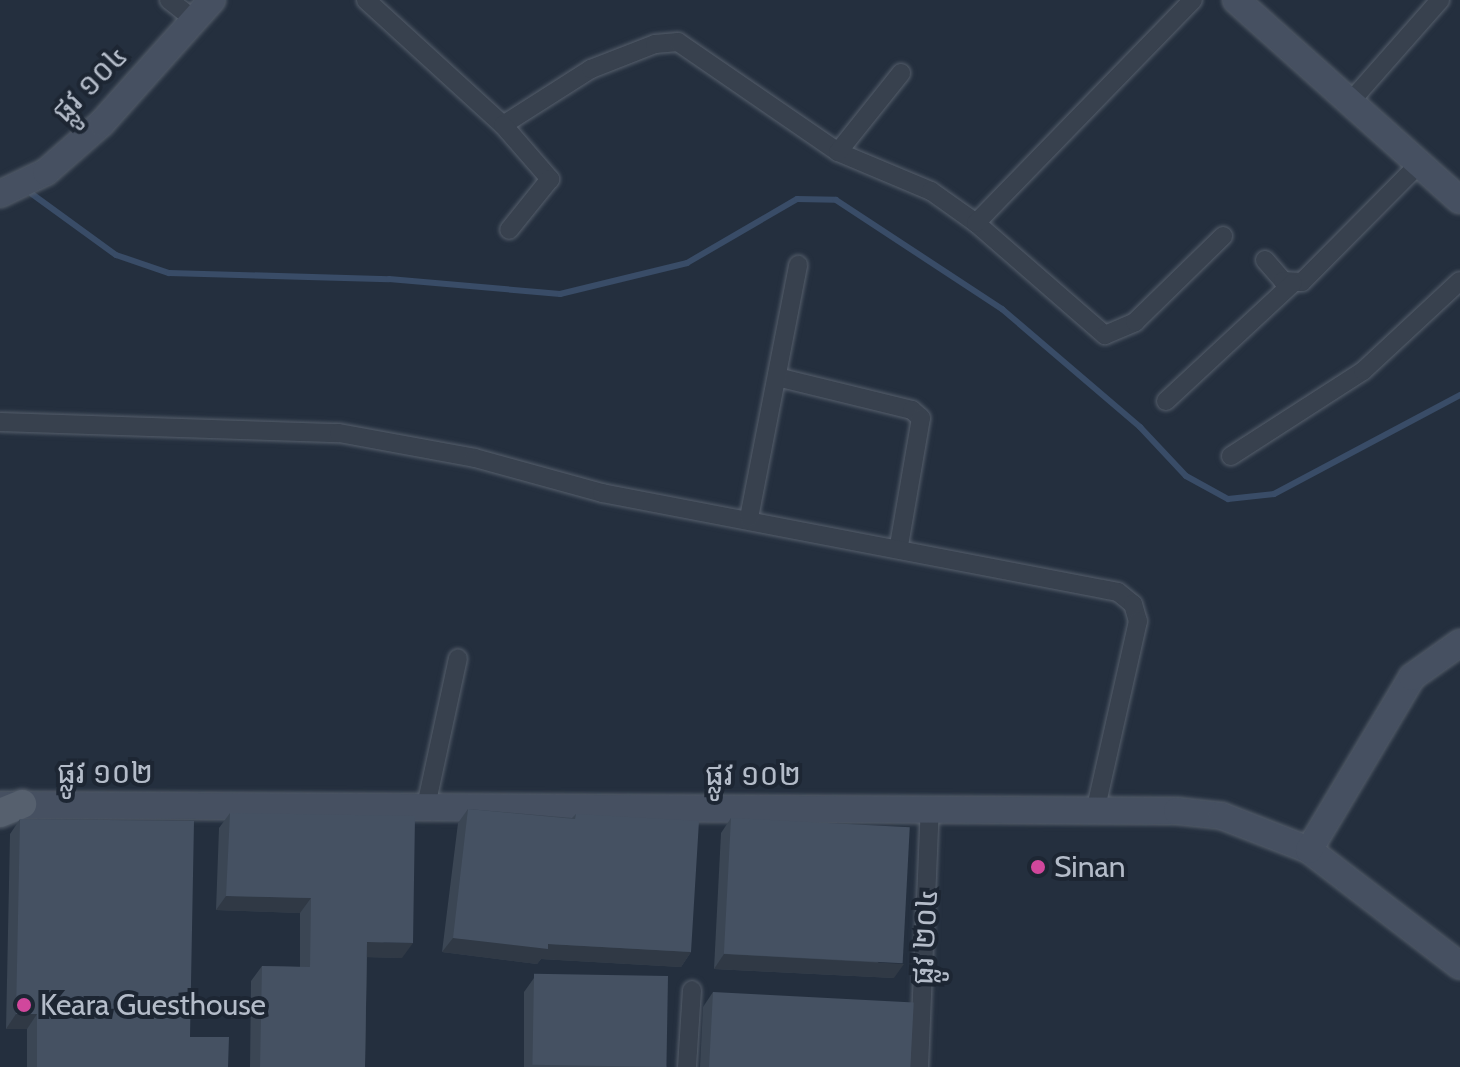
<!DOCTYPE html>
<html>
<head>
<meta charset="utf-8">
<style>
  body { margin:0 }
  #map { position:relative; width:1460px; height:1067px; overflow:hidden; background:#242f3e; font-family:Cabin,"Noto Sans Khmer",sans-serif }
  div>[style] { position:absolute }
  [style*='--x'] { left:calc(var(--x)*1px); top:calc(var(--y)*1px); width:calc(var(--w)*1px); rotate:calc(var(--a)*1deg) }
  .stream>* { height:6px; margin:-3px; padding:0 3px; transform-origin:3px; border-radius:3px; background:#394c67 }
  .roads { filter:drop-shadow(0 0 2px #565f6c) drop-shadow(0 0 2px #565f6c) }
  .street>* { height:18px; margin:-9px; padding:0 9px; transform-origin:9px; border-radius:9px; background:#38414e }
  .secondary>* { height:26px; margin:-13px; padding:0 13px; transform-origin:13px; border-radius:13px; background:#465061 }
  .primary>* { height:28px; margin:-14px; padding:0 14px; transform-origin:14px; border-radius:14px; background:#56606e }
  .wall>* { inset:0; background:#3b4654 }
  .shaded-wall>* { inset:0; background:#303945 }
  .building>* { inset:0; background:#455162; transform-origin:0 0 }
  .dots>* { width:22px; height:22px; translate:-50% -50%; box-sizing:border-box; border:4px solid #1d2633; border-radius:50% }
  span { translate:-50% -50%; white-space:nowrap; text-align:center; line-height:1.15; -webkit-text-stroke:8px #1d2633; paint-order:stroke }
  .street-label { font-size:30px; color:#b4bcc9 }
  .poi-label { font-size:30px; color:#b4bcc9 }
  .left { translate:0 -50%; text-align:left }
</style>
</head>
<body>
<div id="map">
  <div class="stream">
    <div style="--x:32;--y:194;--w:104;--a:36"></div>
    <div style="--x:116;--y:255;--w:56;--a:18.8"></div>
    <div style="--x:169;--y:273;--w:220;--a:1.6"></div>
    <div style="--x:389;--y:279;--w:172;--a:5"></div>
    <div style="--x:560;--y:294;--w:131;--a:-13.7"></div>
    <div style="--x:687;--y:263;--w:127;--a:-30.2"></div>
    <div style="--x:797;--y:199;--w:39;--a:1"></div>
    <div style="--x:836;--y:200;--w:199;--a:33.3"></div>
    <div style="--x:1002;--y:309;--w:182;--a:40.5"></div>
    <div style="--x:1140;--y:427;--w:67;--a:46.8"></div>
    <div style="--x:1186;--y:476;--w:48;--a:28.7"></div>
    <div style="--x:1228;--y:499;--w:46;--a:-6.2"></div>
    <div style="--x:1274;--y:494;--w:211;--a:-28"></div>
  </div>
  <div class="roads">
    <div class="street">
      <div style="--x:169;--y:0;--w:33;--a:38"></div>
      <div style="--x:366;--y:0;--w:185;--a:42.4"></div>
      <div style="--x:503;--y:125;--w:104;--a:-32.5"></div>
      <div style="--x:591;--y:69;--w:69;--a:-21.3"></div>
      <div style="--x:655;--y:44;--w:23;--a:-5"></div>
      <div style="--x:678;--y:42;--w:194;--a:34.5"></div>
      <div style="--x:838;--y:152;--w:101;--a:22.8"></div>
      <div style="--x:931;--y:191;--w:55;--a:35.4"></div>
      <div style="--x:976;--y:223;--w:171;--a:41"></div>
      <div style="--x:1105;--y:335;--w:33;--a:-23"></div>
      <div style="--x:1135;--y:322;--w:123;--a:-44.3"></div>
      <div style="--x:1351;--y:101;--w:135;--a:-48.6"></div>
      <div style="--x:503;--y:125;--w:72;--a:49"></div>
      <div style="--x:550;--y:179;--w:65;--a:128.8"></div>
      <div style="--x:838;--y:152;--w:101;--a:-51.4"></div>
      <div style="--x:976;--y:223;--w:311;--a:-45.8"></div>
      <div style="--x:1265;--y:260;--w:28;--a:49"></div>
      <div style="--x:1283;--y:281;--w:19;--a:3"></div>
      <div style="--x:1302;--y:282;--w:166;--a:-45.2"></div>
      <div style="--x:777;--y:377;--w:139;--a:13.7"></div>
      <div style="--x:912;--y:410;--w:12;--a:42"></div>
      <div style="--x:921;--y:418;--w:130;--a:99.8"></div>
      <div style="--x:1166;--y:401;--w:173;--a:-42.9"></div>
      <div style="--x:0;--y:422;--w:339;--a:1.9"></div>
      <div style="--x:339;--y:433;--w:138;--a:10.4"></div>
      <div style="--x:475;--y:458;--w:132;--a:15.4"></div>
      <div style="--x:602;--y:493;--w:525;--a:10.86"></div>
      <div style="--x:1118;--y:592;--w:19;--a:39"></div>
      <div style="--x:1133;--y:604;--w:18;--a:74"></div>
      <div style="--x:1138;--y:621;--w:191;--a:102.7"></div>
      <div style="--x:1231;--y:456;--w:157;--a:-32.8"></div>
      <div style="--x:1363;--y:371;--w:132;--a:-42.9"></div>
      <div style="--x:749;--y:518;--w:258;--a:-79"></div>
      <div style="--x:426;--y:806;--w:151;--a:-77.8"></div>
      <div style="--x:687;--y:1067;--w:77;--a:-86.3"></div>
      <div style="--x:919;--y:1067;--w:260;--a:-87.6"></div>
    </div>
    <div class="secondary">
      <div style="--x:1236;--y:0;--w:300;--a:41.8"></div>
      <div style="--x:0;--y:194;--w:51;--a:-25.6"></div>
      <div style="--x:46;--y:172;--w:74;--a:-41.2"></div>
      <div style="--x:102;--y:123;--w:165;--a:-48.2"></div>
      <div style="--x:0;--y:805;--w:1177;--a:0.29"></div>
      <div style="--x:1177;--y:811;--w:45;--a:6.3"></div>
      <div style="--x:1222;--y:816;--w:93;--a:21.3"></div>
      <div style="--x:1309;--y:850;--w:190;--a:37.5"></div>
      <div style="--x:1309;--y:850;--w:201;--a:-59.2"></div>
      <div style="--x:1412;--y:677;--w:59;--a:-35.3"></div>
    </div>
    <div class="primary">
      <div style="--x:0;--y:813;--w:24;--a:-22"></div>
    </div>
  </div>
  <div class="wall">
    <div style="clip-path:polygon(468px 809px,572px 818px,576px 814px,691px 952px,681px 967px,541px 959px,537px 964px,442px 952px,458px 823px)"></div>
    <div style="clip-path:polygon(230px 813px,402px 958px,367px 957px,365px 1067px,250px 1067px,251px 981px,262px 966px,300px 967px,300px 913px,216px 910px,219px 828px)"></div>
    <div style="clip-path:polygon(731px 818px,894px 978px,714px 969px,721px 833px)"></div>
    <div style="clip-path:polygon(20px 819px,190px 1037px,228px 1067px,27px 1067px,27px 1029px,6px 1029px,10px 834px)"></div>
    <div style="clip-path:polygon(534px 978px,667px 1067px,524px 1067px,524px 992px)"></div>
    <div style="clip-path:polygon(713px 992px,910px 1067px,700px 1067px,703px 1007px)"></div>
  </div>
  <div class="shaded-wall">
    <div style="clip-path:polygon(226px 896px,311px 898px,300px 913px,216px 910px)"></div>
    <div style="clip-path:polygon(453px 938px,548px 944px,691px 952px,681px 967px,541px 959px,537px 964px,442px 952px)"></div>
    <div style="clip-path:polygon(367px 942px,413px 943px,402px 958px,357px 957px)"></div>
    <div style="clip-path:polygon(724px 954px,904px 964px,894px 978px,714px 969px)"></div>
    <div style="clip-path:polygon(16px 1014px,37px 1014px,27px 1029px,6px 1029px)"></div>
  </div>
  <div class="building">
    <div style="clip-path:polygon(468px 809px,575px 819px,576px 814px,699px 821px,691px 952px,548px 944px,548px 949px,453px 938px)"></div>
    <div style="clip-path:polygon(230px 813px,415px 816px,413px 943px,367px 942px,365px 1067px,260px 1067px,262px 966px,310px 967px,311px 898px,226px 896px)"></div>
    <div style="left:731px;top:818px;width:179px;height:136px;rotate:3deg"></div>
    <div style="clip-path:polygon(20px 819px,194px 821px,190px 1037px,229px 1037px,228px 1067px,37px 1067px,37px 1014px,16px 1014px)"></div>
    <div style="left:668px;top:976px;width:91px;height:134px;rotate:91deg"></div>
    <div style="left:713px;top:992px;width:201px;height:75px;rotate:3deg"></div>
  </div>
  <div class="dots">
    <div style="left:1038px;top:867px;background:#d1479c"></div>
    <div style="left:24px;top:1005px;background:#d1479c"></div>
  </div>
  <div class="street-label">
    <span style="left:90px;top:84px;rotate:-46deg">ផ្លូវ ១០៤</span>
    <span style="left:105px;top:773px">ផ្លូវ ១០២</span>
    <span style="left:753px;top:775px">ផ្លូវ ១០២</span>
    <span style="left:925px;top:937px;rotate:-87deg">ផ្លូវ ២០៤</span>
  </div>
  <div class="poi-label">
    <span class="left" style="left:1054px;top:867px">Sinan</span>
    <span class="left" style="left:40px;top:1005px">Keara Guesthouse</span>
  </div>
</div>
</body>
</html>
